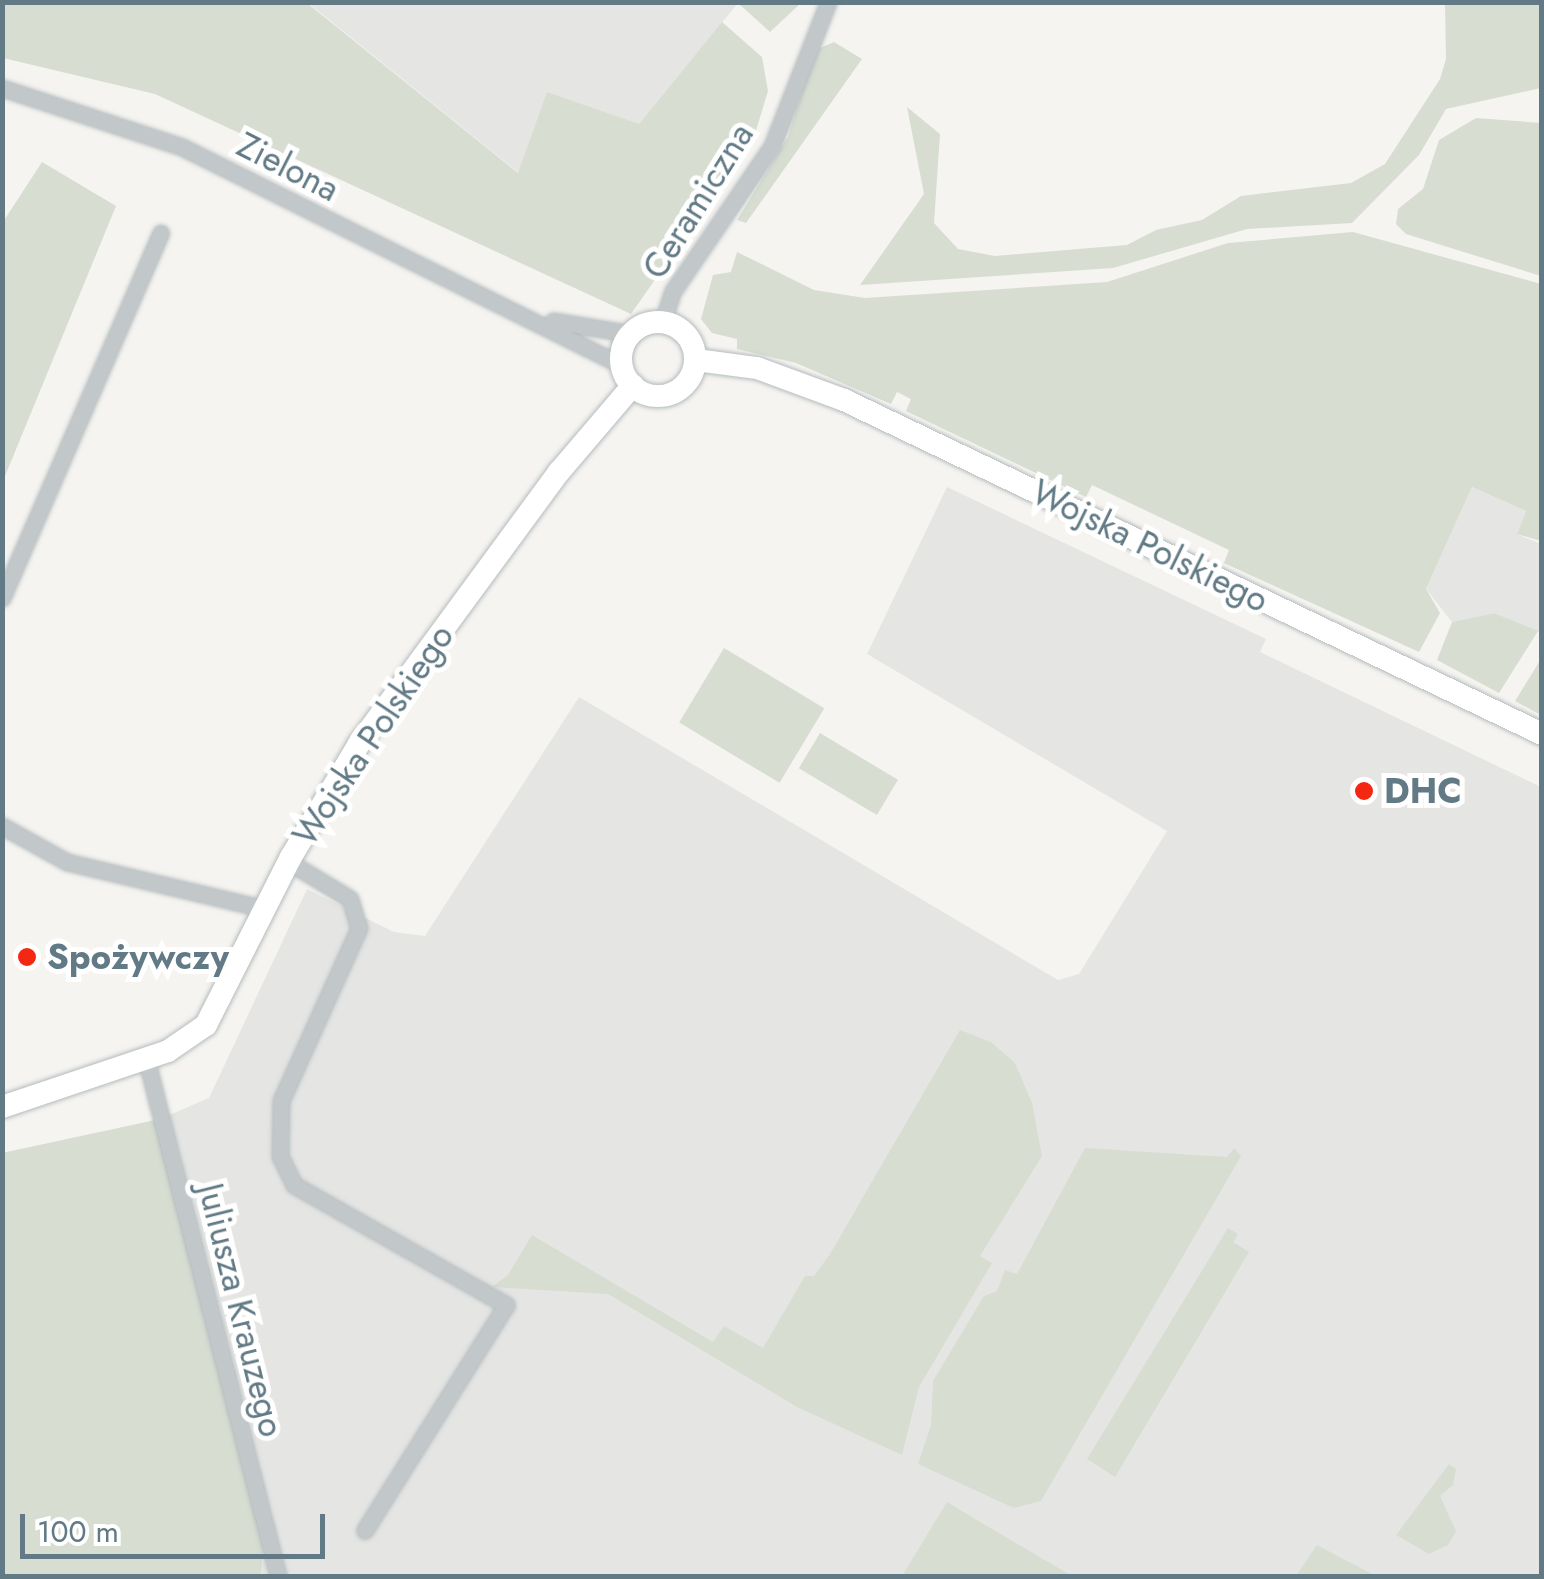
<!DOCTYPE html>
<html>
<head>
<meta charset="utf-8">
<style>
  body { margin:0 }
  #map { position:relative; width:1544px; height:1579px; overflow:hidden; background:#f5f4f0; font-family:Jost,sans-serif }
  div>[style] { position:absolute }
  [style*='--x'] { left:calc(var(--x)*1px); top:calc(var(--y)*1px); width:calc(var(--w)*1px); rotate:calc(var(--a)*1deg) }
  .built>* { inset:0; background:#e5e6e4 }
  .green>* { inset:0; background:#d7ddd1; transform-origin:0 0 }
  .roads { filter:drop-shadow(0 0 2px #b4bbbe) drop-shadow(0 0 2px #b4bbbe) }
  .street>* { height:15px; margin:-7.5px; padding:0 7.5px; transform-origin:7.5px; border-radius:7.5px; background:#c2c7ca }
  .secondary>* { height:22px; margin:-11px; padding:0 11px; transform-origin:11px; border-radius:11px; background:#fff }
  .secondary>.ring { margin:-11px; padding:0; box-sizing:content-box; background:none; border:22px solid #fff; border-radius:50% }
  .dots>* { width:28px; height:28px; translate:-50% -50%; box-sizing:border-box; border:5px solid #fff; border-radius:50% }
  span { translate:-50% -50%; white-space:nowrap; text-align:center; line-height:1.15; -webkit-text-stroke:10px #fff; paint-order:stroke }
  .street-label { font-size:35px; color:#617a85 }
  .poi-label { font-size:35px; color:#617a85; font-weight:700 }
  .left { translate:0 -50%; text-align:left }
  .frame { position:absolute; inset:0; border:5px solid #617a85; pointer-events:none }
  .scale { position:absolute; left:20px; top:1514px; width:305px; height:45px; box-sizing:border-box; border:5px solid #617a85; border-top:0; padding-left:12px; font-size:30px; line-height:35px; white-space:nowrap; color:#617a85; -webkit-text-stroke:8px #fff; paint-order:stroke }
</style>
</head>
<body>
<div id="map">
  <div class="built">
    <div style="clip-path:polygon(307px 2px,738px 3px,639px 124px,519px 173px)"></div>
    <div style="clip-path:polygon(947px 487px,1266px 639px,1260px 652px,1541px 787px,1541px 1576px,261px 1576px,266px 1511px,160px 1119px,209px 1098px,307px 889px,394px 932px,425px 936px,579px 697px,1058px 980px,1079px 974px,1167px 831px,867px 654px)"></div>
    <div style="clip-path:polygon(1472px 487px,1526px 511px,1517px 534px,1541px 544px,1541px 633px,1494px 613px,1452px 622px,1426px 589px)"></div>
  </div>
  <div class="green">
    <div style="clip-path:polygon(3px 2px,307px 3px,518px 173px,547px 92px,639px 124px,722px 22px,762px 57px,768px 91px,754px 137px,631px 314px,155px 94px,3px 58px)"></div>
    <div style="clip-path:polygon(738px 3px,738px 2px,801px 3px,770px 32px)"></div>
    <div style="clip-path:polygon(1445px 3px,1541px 3px,1541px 88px,1446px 109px,1419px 155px,1352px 223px,1247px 229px,1113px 268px,860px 285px,924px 194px,907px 107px,940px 134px,934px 223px,958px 249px,995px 256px,1127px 245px,1156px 230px,1202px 220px,1241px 196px,1351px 183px,1385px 164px,1440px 79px,1446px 59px)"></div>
    <div style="clip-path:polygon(834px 42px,862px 59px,746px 223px,737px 220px,788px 137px,815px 50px)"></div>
    <div style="clip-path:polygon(1476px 118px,1541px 123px,1541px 276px,1406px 234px,1396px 224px,1398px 209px,1423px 189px,1439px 140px)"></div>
    <div style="clip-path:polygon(42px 162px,116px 206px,3px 481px,3px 222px)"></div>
    <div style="clip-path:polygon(1353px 232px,1541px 284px,1541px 541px,1517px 534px,1526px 511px,1472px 487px,1426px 589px,1440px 613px,1419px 652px,1224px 563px,1229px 550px,1092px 485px,1086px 497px,906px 411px,911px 399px,897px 392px,891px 404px,796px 363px,737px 349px,737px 339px,712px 333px,701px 319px,713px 275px,731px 272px,737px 252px,814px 290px,865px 298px,1107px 282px,1228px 243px)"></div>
    <div style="clip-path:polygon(1494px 613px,1538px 631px,1499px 693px,1437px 660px,1452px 622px)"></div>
    <div style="left:724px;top:648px;width:117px;height:87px;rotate:31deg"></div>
    <div style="clip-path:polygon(1541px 659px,1542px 715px,1541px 715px,1515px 701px)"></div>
    <div style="left:820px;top:733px;width:91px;height:41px;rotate:31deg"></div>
    <div style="clip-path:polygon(960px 1030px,991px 1042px,1015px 1063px,1032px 1103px,1042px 1156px,980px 1256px,992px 1263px,919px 1387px,902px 1455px,797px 1407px,608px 1294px,492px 1287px,508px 1275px,532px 1235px,713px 1342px,724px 1326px,763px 1348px,805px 1276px,814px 1276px,830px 1254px)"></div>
    <div style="clip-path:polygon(160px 1119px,266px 1511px,261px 1576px,3px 1576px,2px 1153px)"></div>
    <div style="clip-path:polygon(1085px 1148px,1227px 1157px,1234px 1148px,1241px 1156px,1041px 1501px,1014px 1508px,918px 1464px,931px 1425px,933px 1381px,984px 1296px,997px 1291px,1005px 1270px,1017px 1274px)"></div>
    <div style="clip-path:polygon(1228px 1228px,1238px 1234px,1233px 1242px,1249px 1252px,1115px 1477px,1087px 1459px)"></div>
    <div style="clip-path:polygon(1449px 1464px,1456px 1469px,1453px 1485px,1440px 1496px,1456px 1531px,1448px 1545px,1429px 1554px,1396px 1535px)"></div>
    <div style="clip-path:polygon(947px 1502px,982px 1523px,1072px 1576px,902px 1576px)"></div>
    <div style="clip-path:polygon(1317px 1545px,1370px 1573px,1376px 1576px,1296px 1576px)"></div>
  </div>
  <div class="roads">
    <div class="street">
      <div style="--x:2;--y:88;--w:189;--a:18.1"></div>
      <div style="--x:182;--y:147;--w:490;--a:26.4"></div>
      <div style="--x:553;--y:321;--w:80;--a:9.3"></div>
      <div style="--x:663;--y:321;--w:32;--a:-72"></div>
      <div style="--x:673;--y:291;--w:176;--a:-55.7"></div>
      <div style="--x:772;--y:146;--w:155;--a:-68.7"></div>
      <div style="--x:2;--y:598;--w:398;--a:-66.5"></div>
      <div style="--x:2;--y:826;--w:74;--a:29"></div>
      <div style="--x:67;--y:862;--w:204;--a:13.3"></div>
      <div style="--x:289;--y:862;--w:71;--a:31.2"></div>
      <div style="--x:350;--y:899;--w:30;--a:73"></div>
      <div style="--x:359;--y:928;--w:190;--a:114.3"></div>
      <div style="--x:281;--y:1101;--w:55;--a:91"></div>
      <div style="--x:280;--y:1156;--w:32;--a:64"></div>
      <div style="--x:294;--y:1185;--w:244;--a:29.5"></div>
      <div style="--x:506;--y:1305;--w:266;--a:122.1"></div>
      <div style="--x:146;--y:1058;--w:535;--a:75.7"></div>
    </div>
    <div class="secondary">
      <div class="ring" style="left:621px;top:322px;width:52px;height:52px"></div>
      <div style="--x:696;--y:360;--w:62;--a:7.5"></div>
      <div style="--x:757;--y:368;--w:93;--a:20.2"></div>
      <div style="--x:844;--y:400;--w:774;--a:25.57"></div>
      <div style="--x:2;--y:1107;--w:175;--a:-18.6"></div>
      <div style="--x:168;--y:1051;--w:46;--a:-34.4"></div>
      <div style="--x:206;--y:1025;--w:188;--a:-63.2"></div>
      <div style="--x:291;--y:857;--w:132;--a:-59"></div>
      <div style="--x:359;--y:744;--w:338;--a:-53.7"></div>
      <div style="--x:559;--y:472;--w:114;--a:-49.6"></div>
    </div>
  </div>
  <div class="dots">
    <div style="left:1364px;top:791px;background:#f32712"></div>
    <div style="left:27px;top:957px;background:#f32712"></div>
  </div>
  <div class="street-label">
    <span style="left:288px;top:167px;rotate:27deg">Zielona</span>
    <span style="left:698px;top:201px;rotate:-58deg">Ceramiczna</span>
    <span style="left:1150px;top:546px;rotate:26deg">Wojska Polskiego</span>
    <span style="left:373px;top:735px;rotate:-56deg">Wojska Polskiego</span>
    <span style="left:241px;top:1310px;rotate:76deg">Juliusza Krauzego</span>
  </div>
  <div class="poi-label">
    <span class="left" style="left:1384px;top:791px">DHC</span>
    <span class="left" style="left:47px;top:957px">Spożywczy</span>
  </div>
  <div class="frame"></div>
  <div class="scale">100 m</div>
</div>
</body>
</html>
